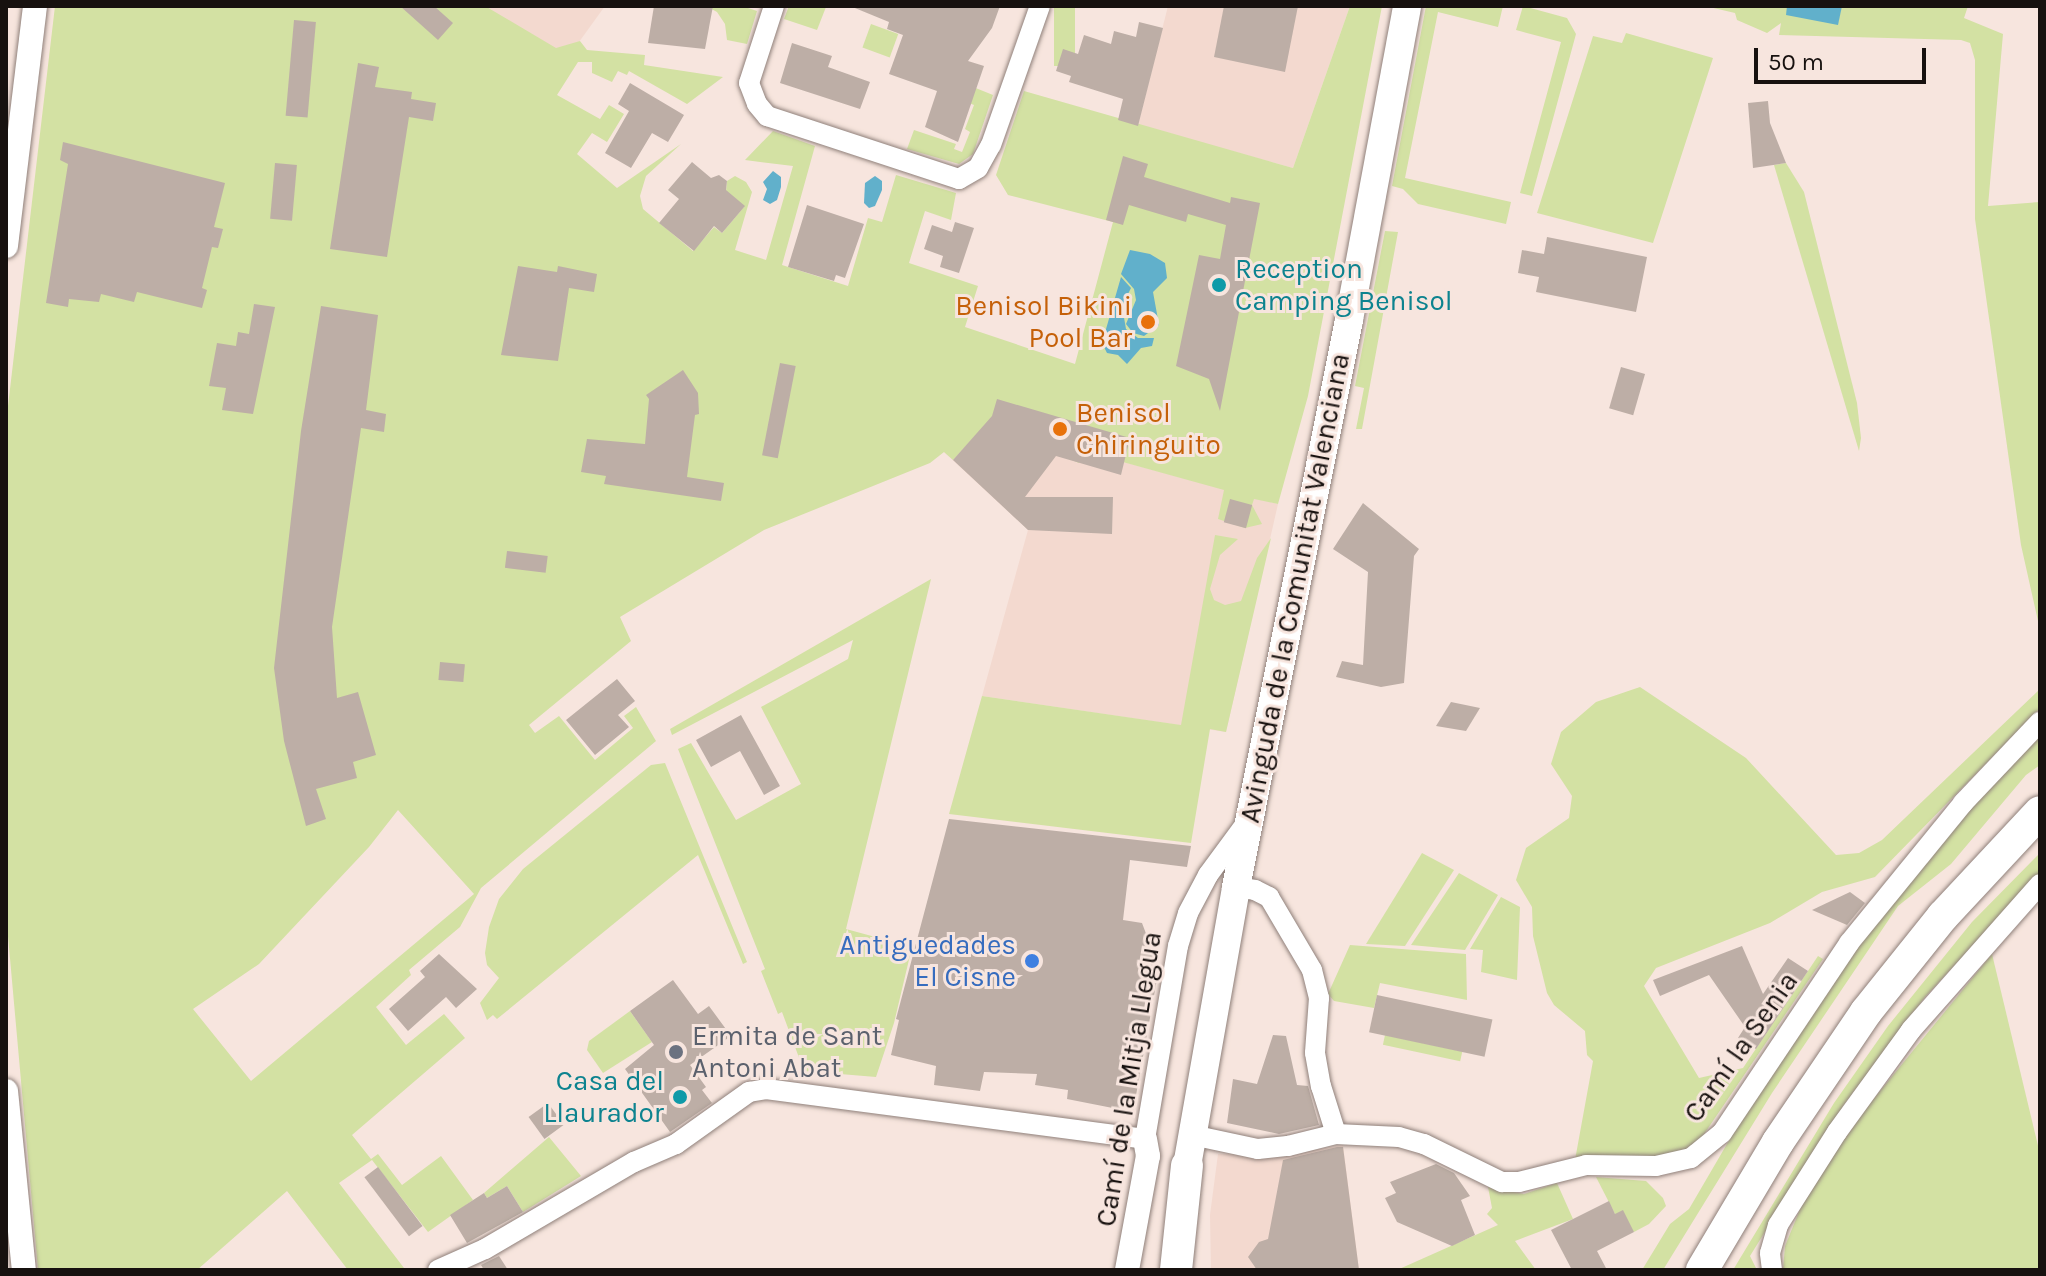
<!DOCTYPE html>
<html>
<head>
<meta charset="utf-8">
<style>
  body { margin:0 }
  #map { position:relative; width:2046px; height:1276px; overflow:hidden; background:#f7e5de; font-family:Karla,sans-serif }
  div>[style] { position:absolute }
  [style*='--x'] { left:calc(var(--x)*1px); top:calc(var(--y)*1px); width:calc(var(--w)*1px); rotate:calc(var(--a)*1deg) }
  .built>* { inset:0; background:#f3d9cf }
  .green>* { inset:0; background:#d3e1a3; transform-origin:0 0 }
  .water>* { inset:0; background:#61b0cb }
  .building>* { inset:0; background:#bdaea6; transform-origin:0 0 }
  .roads { filter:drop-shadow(0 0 2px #8f807a) drop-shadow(0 0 2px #8f807a) }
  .minor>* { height:20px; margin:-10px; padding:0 10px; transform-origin:10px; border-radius:10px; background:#fff }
  .tertiary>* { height:24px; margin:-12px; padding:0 12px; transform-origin:12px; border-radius:12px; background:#fff }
  .secondary>* { height:28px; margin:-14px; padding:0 14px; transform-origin:14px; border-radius:14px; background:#fff }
  .trunk>* { height:32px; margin:-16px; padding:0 16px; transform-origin:16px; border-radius:16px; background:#fff }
  .dots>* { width:22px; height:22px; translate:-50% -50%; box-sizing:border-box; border:4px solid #f7e5de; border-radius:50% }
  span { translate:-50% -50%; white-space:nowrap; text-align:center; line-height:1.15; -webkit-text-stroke:6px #f7e5de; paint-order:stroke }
  .culture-label { font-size:28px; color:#0d838f }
  .left { translate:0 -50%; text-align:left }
  .right { translate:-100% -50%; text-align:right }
  .food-label { font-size:28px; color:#c56008 }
  .street-label { font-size:28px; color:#17110f }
  .shop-label { font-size:28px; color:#366cbe }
  .worship-label { font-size:28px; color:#5b616d }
  .frame { position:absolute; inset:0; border:8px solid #17110f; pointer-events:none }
  .scale { position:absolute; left:1754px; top:48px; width:172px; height:36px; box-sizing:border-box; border:4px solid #17110f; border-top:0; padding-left:10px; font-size:24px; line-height:28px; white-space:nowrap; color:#17110f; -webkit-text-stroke:6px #f7e5de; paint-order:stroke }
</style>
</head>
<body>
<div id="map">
  <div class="built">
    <div style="clip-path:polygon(396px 6px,605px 6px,527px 114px)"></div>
    <div style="clip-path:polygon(1168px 6px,1350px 6px,1293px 168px,1138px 125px)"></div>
    <div style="clip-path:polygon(977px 417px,1083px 451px,1278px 504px,1226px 732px,982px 696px,1028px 530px,944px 452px)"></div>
    <div style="clip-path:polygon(1343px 1145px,1359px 1270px,1211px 1270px,1210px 1215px,1218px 1154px,1284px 1155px)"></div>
  </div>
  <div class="green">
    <div style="clip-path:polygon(evenodd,55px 6px,485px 6px,556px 48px,580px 41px,587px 50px,645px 55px,644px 65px,723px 77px,687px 104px,629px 71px,627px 75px,618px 71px,612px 82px,592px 73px,592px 62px,578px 62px,557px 95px,600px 119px,609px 105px,624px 114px,607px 142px,592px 133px,577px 154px,617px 188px,681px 144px,646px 176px,640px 196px,643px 209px,693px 251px,714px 227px,722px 233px,744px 207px,726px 191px,727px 181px,735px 176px,746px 182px,752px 192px,735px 250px,766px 260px,793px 166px,745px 160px,773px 131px,815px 146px,782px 265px,848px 286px,868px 218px,882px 222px,896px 175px,956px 193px,951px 220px,925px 211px,909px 263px,978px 286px,965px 327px,1075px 364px,1113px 222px,1008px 195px,996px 175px,1024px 91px,1293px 168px,1350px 6px,1382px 6px,1308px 396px,1278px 504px,1254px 499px,1252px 505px,1262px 524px,1245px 528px,1218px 519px,1224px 490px,1083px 451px,1079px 463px,986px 424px,953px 460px,944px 452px,930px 463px,764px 530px,620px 617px,631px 641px,529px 725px,535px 733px,559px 716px,595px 760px,633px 728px,624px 716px,636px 707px,656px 741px,481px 888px,460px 927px,409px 970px,411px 975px,376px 1007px,406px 1045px,444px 1014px,465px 1038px,352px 1135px,371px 1159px,378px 1154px,402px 1185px,441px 1156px,473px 1200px,428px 1232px,372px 1160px,339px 1183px,404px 1268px,398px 1270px,348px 1270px,287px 1191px,197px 1270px,38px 1270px,6px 914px,6px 423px,55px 6px,398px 810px,474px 894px,251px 1081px,193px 1009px,259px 964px,369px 847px,398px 810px)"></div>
    <div style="clip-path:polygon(706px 6px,742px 6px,757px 11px,747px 44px,727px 40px,725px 24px,717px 12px)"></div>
    <div style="clip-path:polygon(789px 6px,824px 6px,826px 7px,817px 30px,784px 19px)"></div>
    <div style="left:1054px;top:6px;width:21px;height:60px"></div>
    <div style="clip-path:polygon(1426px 6px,1503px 6px,1498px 27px,1438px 12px,1405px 178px,1511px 202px,1506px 224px,1418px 204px,1403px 189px,1392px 186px)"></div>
    <div style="clip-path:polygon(1523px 6px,1567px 18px,1576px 34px,1532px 196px,1520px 193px,1561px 42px,1516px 30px)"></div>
    <div style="clip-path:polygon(1705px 6px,1968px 6px,1964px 18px,2003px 34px,1988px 206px,2040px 202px,2040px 630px,2021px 545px,1975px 219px,1975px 60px,1970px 43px,1961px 40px,1779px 35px,1781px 23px,1767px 33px,1737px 20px,1735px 13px)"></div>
    <div style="left:871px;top:24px;width:29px;height:25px;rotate:20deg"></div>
    <div style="clip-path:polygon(1626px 33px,1713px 58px,1653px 243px,1537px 213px,1593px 36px,1622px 43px)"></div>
    <div style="clip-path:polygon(931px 70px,993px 95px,973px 154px,959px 164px,907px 149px,914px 130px,956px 144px,954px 149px,962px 152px,970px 132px,965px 129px,974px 105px,924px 85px)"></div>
    <div style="clip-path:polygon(1786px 163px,1804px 192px,1857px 403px,1861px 438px,1859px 451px,1774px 165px)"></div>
    <div style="clip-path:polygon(1385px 231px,1398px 232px,1362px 429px,1356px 429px,1364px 388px,1355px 386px)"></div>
    <div style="clip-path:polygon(1215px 535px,1238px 539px,1220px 555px,1210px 589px,1214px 600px,1225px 605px,1241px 601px,1257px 558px,1271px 538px,1226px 732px,1210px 729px,1191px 843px,949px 814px,982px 696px,1181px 725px)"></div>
    <div style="clip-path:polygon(931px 579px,846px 929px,912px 947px,894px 1023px,876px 1077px,804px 1071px,782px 1012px,778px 1014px,761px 971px,765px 969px,678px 749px,691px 743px,736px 820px,801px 784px,761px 707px,848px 659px,853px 640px,672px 735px,670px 729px)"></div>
    <div style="clip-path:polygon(1640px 687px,1746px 758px,1836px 855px,1859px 853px,1882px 840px,2040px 689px,2040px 708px,1875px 877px,1822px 892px,1770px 923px,1656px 968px,1644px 986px,1699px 1078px,1743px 1068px,1818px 956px,1823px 959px,1698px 1143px,1685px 1151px,1655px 1159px,1575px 1160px,1593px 1061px,1587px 1055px,1585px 1031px,1554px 1005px,1547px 993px,1533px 936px,1532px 907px,1516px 880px,1526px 848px,1569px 818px,1572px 796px,1551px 764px,1561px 732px,1596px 702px)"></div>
    <div style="clip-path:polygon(2040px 733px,2040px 765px,2026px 775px,1951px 864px,1898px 906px,1772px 1093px,1663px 1270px,1642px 1270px,1670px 1224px,1689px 1209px,1755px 1096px,1845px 962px,1975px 800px)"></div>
    <div style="clip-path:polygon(665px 763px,747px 962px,743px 964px,698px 855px,497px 1019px,493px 1015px,487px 1020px,480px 1003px,499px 978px,487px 965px,485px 953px,489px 927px,499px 899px,523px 869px,651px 765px)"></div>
    <div style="clip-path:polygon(1422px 853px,1454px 870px,1405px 946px,1366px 944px)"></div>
    <div style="clip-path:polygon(2040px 853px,2040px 873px,1925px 997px,1843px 1106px,1750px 1256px,1757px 1270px,1733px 1270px,1834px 1103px,1888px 1026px,1972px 922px)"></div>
    <div style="clip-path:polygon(1459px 873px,1498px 895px,1465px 950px,1411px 945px)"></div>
    <div style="clip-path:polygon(1501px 897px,1520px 907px,1517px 980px,1481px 972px,1483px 950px,1470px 949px)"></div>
    <div style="clip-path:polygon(1350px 945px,1466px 954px,1467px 1000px,1380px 983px,1374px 1008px,1334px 1001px,1328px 994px)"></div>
    <div style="clip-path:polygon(1992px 954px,2040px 1154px,2040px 1270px,1783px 1270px,1785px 1246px,1801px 1207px,1832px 1157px,1867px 1107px)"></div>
    <div style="clip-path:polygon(630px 1011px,652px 1042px,603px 1073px,587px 1050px,589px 1041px)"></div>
    <div style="left:1385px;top:1035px;width:79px;height:10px;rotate:12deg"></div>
    <div style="clip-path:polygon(549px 1137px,581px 1176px,523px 1212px,507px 1186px,487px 1198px,484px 1193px)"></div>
    <div style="clip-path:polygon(1596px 1177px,1646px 1181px,1663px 1198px,1666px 1206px,1649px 1224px,1634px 1232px,1615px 1214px)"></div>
    <div style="clip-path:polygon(1557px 1183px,1573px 1219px,1515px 1241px,1536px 1270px,1397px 1270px,1498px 1225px,1487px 1214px,1492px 1208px,1488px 1187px,1524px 1194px)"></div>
  </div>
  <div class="water">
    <div style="clip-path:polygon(1787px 6px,1842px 6px,1838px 25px,1786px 15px)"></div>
    <div style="clip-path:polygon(773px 171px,781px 177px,781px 187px,777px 200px,770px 204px,763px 200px,767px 189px,763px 182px)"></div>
    <div style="clip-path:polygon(875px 176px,882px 181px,882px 190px,875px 206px,869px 208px,864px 203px,865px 183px)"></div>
    <div style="clip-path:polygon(1130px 250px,1150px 254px,1165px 263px,1167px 278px,1153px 292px,1159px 325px,1144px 336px,1133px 333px,1126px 324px,1136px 300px,1134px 289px,1121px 274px)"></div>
    <div style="clip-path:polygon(1121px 277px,1131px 288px,1122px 306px,1126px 329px,1138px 338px,1154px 338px,1152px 346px,1141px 348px,1127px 364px,1118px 355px,1107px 353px,1102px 343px)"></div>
  </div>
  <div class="building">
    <div style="clip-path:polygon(400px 6px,434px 6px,453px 23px,438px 40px)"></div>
    <div style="clip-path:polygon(654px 6px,713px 6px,705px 49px,648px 43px)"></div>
    <div style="clip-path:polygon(850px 6px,1000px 6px,992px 28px,968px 61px,984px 66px,958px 142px,925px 127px,937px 91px,889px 74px,903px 35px,887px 29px,889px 22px)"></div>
    <div style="clip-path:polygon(1224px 6px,1298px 6px,1285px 72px,1214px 57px)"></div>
    <div style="left:294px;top:20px;width:22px;height:96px;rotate:5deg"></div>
    <div style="clip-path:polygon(1139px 22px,1163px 28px,1138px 126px,1118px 120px,1123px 99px,1069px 82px,1071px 76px,1056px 71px,1063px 49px,1078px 54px,1084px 35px,1111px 44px,1114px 31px,1136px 37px)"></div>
    <div style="clip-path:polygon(792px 43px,832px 56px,828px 67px,870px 82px,860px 109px,780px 83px)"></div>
    <div style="clip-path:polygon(358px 63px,379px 67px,375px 87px,412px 92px,411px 99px,436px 103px,433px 121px,409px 117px,387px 257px,330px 249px)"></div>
    <div style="clip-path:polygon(630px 83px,684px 115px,668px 142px,652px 133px,631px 168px,605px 153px,629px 111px,618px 104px)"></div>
    <div style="clip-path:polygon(1768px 101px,1770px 123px,1786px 163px,1753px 168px,1748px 103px)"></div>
    <div style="clip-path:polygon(63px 142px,225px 183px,214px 227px,223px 229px,218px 248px,212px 247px,202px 288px,207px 290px,202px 308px,137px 292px,134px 302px,101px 294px,99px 302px,69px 299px,68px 307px,46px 303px,68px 164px,60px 160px)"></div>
    <div style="clip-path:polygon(1123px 156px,1148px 164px,1144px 177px,1230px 203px,1231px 197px,1260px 203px,1220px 411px,1209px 379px,1176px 366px,1199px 255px,1220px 259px,1226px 225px,1188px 214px,1186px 222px,1129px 205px,1123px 225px,1106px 220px)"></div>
    <div style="clip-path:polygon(692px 162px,711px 178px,719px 175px,727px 181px,726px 190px,745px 206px,722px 233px,714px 226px,694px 251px,659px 223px,679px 199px,668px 190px)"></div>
    <div style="left:275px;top:163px;width:22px;height:56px;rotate:5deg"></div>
    <div style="clip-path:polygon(807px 205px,864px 224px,845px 278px,836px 275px,834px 281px,788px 267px)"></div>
    <div style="clip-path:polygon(955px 222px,974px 228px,959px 273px,940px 267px,943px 256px,924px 249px,932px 225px,952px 232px)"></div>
    <div style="clip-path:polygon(1547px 237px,1647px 257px,1636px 312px,1536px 292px,1539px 277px,1518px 273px,1522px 250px,1544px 254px)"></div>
    <div style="clip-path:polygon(518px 266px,557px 272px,558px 266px,597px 274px,594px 292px,569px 288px,558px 361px,501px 355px)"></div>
    <div style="clip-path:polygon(254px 304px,275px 307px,253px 414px,222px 410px,226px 388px,209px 386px,217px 343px,236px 346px,238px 332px,249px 334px)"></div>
    <div style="clip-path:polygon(321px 306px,378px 315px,366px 410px,386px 414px,384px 432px,361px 428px,332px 627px,337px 698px,358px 692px,376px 755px,353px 762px,357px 778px,316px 789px,326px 819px,306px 826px,284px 741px,274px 668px,301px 431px)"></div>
    <div style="left:780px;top:363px;width:16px;height:94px;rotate:11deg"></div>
    <div style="left:1621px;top:367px;width:25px;height:43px;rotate:16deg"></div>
    <div style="clip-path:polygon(683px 370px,698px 393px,699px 414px,695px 415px,687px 477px,724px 483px,721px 501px,604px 484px,606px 476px,581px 472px,587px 439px,645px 444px,649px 399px,646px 395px)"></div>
    <div style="clip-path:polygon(997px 399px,1130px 438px,1121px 475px,1056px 456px,1025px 497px,1113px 497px,1112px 534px,1028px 530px,953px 460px,992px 416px)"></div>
    <div style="left:1230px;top:499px;width:23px;height:24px;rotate:15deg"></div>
    <div style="clip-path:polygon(1363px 503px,1419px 549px,1414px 556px,1404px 683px,1381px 687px,1336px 677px,1342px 661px,1363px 665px,1368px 572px,1333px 549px)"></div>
    <div style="left:507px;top:551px;width:41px;height:17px;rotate:7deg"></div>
    <div style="left:440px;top:662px;width:25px;height:18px;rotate:5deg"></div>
    <div style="clip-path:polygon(617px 679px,635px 701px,618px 715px,629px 727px,595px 755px,566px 720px)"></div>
    <div style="clip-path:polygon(1451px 702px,1480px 708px,1466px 731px,1436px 726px)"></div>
    <div style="clip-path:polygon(741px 715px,780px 786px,764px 795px,740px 751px,711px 767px,696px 740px)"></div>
    <div style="clip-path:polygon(949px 819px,1191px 846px,1187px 867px,1130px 860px,1123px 920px,1142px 923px,1159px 968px,1133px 1112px,1067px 1099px,1068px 1090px,1035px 1085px,1037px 1074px,984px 1072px,980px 1091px,934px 1085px,936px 1066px,891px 1055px,899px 1020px,896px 1019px)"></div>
    <div style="clip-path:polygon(1850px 892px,1865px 903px,1847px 925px,1812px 910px)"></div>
    <div style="clip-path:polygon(1742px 946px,1763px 994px,1788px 958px,1808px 971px,1756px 1049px,1738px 1038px,1745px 1027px,1709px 975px,1660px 996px,1653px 980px)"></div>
    <div style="clip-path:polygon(439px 954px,477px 989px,456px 1008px,446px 997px,408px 1031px,389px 1009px,425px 977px,420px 971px)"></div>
    <div style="clip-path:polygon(673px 980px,698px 1014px,709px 1006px,731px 1036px,690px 1065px,706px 1087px,702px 1090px,712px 1103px,670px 1132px,625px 1069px,654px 1045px,630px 1011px)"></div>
    <div style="left:1377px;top:995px;width:118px;height:38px;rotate:12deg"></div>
    <div style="clip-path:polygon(1273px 1035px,1286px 1036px,1297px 1085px,1308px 1086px,1319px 1125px,1279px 1134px,1227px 1123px,1233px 1079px,1257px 1084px)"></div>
    <div style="left:548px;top:1103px;width:27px;height:24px;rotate:54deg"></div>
    <div style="clip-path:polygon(1337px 1147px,1343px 1147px,1359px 1270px,1257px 1270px,1248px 1257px,1259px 1242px,1268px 1239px,1283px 1160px)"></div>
    <div style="clip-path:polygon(1436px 1164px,1454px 1173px,1470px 1196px,1461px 1200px,1475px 1235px,1452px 1246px,1397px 1222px,1385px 1198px,1396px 1193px,1390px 1182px)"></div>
    <div style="left:378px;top:1167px;width:74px;height:17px;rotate:53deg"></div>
    <div style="clip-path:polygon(507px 1186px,523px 1212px,467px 1243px,450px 1215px,484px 1193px,487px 1198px)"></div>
    <div style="clip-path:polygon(1609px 1201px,1615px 1214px,1623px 1210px,1634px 1232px,1597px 1251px,1607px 1270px,1572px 1270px,1551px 1230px)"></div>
    <div style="clip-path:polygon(499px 1256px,508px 1270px,484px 1270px,481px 1265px)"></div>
  </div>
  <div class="roads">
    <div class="minor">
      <div style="--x:774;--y:6;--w:81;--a:108"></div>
      <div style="--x:749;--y:83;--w:22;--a:69"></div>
      <div style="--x:757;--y:104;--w:16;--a:50"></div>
      <div style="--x:767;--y:116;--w:202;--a:18.2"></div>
      <div style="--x:959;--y:179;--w:22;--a:-30"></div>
      <div style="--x:978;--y:168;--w:26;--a:-61"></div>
      <div style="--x:991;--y:145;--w:147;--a:-70.6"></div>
      <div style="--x:1236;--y:887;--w:19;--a:9"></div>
      <div style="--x:1255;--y:890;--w:16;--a:27"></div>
      <div style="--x:1269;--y:897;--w:85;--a:59.5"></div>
      <div style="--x:1312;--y:970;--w:29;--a:76"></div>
      <div style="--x:1319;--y:998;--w:55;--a:94.2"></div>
      <div style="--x:1315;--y:1053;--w:34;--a:80"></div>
      <div style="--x:1321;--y:1086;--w:50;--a:72.6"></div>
      <div style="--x:1192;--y:1135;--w:67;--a:12"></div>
      <div style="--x:1258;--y:1149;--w:30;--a:-6"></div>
      <div style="--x:1288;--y:1146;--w:49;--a:-14"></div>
      <div style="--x:1336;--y:1134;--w:63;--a:2.7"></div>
      <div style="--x:1399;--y:1137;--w:26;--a:16"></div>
      <div style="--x:1424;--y:1144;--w:87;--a:26"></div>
      <div style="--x:1502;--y:1182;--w:17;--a:0"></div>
      <div style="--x:1519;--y:1182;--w:69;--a:-14.2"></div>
      <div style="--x:1586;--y:1165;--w:70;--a:0.8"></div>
      <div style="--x:1656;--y:1166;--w:36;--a:-13"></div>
      <div style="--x:1691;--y:1158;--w:40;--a:-39"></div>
      <div style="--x:1722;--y:1133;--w:229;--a:-56.2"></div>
      <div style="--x:1849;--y:943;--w:181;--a:-50.8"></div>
      <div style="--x:1963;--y:803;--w:112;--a:-46.5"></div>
      <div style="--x:438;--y:1270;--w:51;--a:-24.1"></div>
      <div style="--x:485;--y:1249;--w:173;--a:-30.3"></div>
      <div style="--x:634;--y:1162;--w:46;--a:-23.2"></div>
      <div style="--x:676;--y:1144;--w:90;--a:-35.5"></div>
      <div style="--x:749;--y:1092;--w:17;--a:-10"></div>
      <div style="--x:766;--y:1089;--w:382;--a:7.5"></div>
      <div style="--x:1145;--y:1139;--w:196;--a:-80.3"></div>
      <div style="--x:1178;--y:946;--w:34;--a:-73"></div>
      <div style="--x:1188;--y:913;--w:43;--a:-62.2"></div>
      <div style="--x:1208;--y:875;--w:61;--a:-53.7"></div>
      <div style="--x:1772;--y:1270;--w:17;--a:-97"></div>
      <div style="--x:1770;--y:1253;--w:29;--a:-74"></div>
      <div style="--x:1778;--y:1225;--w:110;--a:-57.6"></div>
      <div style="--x:1837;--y:1132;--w:126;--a:-54"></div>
      <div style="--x:1911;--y:1030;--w:195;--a:-48.5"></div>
    </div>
    <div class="tertiary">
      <div style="--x:6;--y:246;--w:242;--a:-83.1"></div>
      <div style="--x:6;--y:1091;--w:180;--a:84.3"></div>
      <div style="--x:1127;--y:1270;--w:116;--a:-79.6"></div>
      <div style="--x:1148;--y:1156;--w:17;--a:-100"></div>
    </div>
    <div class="secondary">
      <div style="--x:1187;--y:1166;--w:283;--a:-80"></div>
      <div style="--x:1236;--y:887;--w:578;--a:-78.73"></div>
      <div style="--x:1349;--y:320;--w:319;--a:-79.5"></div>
    </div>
    <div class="trunk">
      <div style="--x:1176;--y:1270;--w:105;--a:-84"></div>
      <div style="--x:1702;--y:1270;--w:149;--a:-59.3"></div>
      <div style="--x:1778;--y:1142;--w:157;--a:-55.9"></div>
      <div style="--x:1866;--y:1012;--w:123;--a:-51.3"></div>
      <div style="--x:1943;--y:916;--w:142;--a:-47"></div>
    </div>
  </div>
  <div class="dots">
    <div style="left:1219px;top:285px;background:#0f9aa8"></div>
    <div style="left:1148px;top:322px;background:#e8710a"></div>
    <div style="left:1060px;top:429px;background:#e8710a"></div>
    <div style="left:1032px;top:961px;background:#3f7fe0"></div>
    <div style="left:676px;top:1052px;background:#6b7280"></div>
    <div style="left:680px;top:1097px;background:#0f9aa8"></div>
  </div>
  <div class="culture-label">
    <span class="left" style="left:1235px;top:285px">Reception<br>Camping Benisol</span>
    <span class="right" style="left:664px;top:1097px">Casa del<br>Llaurador</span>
  </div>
  <div class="food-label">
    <span class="right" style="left:1132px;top:322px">Benisol Bikini<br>Pool Bar</span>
    <span class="left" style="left:1076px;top:429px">Benisol<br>Chiringuito</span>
  </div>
  <div class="street-label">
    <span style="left:1295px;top:588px;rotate:-79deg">Avinguda de la Comunitat Valenciana</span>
    <span style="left:1741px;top:1047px;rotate:-55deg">Camí la Senia</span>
    <span style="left:1129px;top:1079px;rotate:-81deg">Camí de la Mitja Llegua</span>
  </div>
  <div class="shop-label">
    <span class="right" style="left:1016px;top:961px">Antiguedades<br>El Cisne</span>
  </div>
  <div class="worship-label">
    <span class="left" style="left:692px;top:1052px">Ermita de Sant<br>Antoni Abat</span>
  </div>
  <div class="frame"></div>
  <div class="scale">50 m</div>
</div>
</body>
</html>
